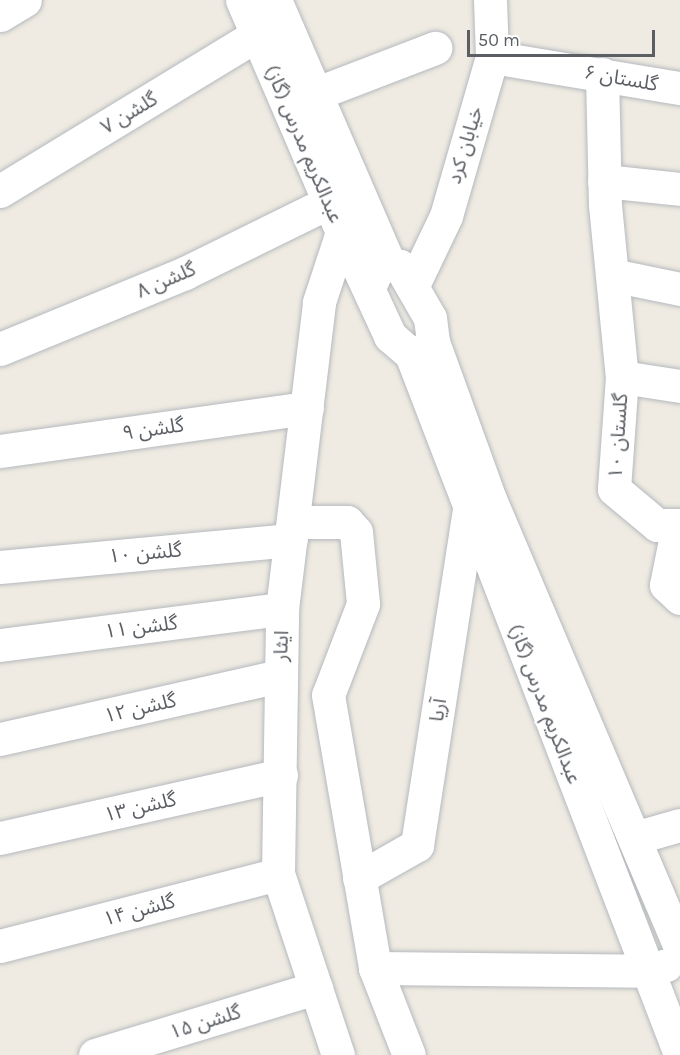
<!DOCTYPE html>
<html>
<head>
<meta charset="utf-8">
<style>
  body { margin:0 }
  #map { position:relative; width:680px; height:1055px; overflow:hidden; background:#efebe2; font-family:Karla,"Noto Sans Arabic",sans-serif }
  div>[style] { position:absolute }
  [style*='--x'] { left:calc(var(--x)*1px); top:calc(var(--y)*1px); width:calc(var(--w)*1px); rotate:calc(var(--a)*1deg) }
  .roads { filter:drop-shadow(0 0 2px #b5b9be) drop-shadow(0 0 2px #b5b9be) }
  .minor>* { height:33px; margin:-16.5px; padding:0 16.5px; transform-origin:16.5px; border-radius:16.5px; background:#fff }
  span { translate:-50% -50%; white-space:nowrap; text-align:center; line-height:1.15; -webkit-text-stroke:4.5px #fff; paint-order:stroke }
  .street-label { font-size:20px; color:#5b5f64 }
  .scale { position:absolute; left:467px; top:30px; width:188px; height:27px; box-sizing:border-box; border:3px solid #5b5f64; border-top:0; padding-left:8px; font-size:18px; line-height:21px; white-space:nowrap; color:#5b5f64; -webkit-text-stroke:4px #fff; paint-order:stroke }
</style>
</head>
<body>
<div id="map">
  <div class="roads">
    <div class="minor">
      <div style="--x:242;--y:0;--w:253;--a:66.7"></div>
      <div style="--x:342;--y:232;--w:115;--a:65.2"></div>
      <div style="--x:390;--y:336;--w:28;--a:41"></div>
      <div style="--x:411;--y:354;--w:19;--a:-18"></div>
      <div style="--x:429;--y:348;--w:7;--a:-56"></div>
      <div style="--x:433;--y:342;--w:24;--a:-97"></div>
      <div style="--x:430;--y:318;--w:60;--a:-120"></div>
      <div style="--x:400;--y:266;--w:11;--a:-165"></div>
      <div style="--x:389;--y:263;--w:14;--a:150"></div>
      <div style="--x:377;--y:270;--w:19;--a:115"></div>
      <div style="--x:275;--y:0;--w:287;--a:66.6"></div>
      <div style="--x:0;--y:15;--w:29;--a:-31"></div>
      <div style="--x:492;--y:57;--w:191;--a:9.4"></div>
      <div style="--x:602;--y:74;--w:131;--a:88.7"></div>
      <div style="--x:605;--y:205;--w:173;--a:84.4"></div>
      <div style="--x:622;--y:377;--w:112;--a:94.1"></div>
      <div style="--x:614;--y:489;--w:56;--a:39.9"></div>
      <div style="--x:657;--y:525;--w:23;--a:0"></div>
      <div style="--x:315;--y:94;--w:129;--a:-21"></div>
      <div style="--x:604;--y:181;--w:76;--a:6"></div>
      <div style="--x:0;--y:191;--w:301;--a:-31.3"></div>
      <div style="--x:612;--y:275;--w:69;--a:11.6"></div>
      <div style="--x:413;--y:285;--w:76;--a:-64.4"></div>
      <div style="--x:446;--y:216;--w:166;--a:-73.9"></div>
      <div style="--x:492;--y:57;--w:57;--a:-92"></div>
      <div style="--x:433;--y:342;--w:165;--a:70.1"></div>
      <div style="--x:489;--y:497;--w:488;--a:67"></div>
      <div style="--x:0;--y:349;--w:200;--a:-22.3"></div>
      <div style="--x:185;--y:273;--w:161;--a:-26.2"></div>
      <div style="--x:411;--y:354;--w:750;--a:68.98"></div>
      <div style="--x:622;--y:377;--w:59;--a:8.8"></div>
      <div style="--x:0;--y:451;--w:310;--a:-8"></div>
      <div style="--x:293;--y:522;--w:54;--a:0"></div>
      <div style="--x:347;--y:522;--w:13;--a:48"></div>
      <div style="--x:356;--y:532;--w:72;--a:84.4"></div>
      <div style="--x:363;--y:604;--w:97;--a:111"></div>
      <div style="--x:328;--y:695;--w:277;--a:80.2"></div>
      <div style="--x:375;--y:968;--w:93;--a:68.7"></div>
      <div style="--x:678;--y:525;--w:61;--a:101.3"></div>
      <div style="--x:666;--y:585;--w:19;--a:43"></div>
      <div style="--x:0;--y:567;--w:292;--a:-5.3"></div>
      <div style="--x:0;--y:645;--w:284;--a:-7.3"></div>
      <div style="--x:0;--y:739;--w:287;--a:-12.7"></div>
      <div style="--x:0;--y:838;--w:288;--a:-12.6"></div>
      <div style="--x:634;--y:838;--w:48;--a:-15.8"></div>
      <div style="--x:359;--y:878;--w:67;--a:-29.6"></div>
      <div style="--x:417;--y:845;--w:339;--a:-81.2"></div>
      <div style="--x:0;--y:946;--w:287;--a:-14.5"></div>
      <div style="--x:375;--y:968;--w:273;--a:0.6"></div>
      <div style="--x:648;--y:971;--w:19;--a:-18"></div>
      <div style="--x:95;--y:1055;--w:231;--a:-16.9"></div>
      <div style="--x:338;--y:1055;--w:191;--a:-108.3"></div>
      <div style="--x:278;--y:874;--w:265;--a:-89.1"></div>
      <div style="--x:282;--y:609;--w:309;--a:-83.1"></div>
      <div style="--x:319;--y:302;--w:74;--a:-71.8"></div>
    </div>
  </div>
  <div class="street-label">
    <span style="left:621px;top:78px;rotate:10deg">گلستان ۶</span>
    <span style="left:129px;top:113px;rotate:-31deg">گلشن ۷</span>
    <span style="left:304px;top:144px;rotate:67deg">عبدالکریم مدرس (گاز)</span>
    <span style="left:465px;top:145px;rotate:-73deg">خیابان کرد</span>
    <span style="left:166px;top:280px;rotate:-23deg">گلشن ۸</span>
    <span style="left:153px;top:429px;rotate:-8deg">گلشن ۹</span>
    <span style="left:618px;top:436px;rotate:-86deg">گلستان ۱۰</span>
    <span style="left:145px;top:553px;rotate:-5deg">گلشن ۱۰</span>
    <span style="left:141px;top:627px;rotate:-7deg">گلشن ۱۱</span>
    <span style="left:281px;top:646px;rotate:-88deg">ایثار</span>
    <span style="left:545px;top:704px;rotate:69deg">عبدالکریم مدرس (گاز)</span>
    <span style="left:140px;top:708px;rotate:-13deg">گلشن ۱۲</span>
    <span style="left:438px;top:710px;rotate:-81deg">آریا</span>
    <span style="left:140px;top:807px;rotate:-13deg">گلشن ۱۳</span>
    <span style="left:139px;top:910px;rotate:-15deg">گلشن ۱۴</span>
    <span style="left:205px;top:1022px;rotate:-17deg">گلشن ۱۵</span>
  </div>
  <div class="scale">50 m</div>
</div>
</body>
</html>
